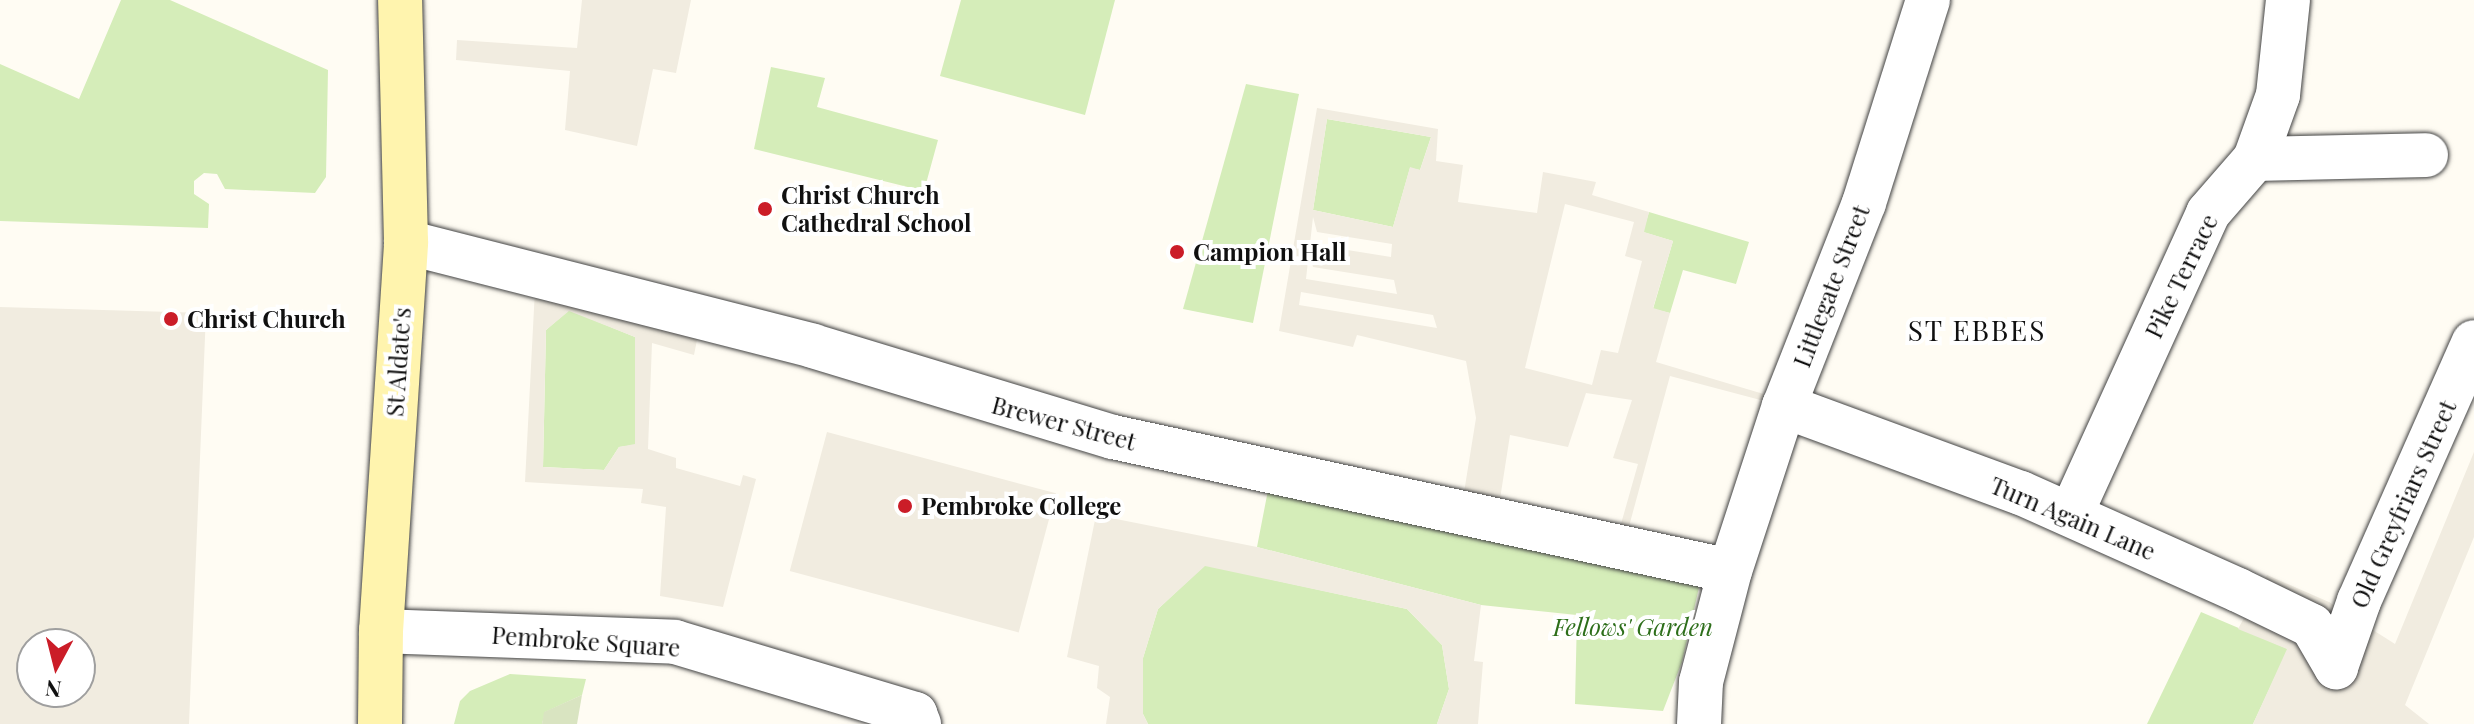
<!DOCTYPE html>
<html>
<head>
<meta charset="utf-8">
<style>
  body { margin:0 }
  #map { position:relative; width:2474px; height:724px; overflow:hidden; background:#fffcf3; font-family:"Playfair Display",serif }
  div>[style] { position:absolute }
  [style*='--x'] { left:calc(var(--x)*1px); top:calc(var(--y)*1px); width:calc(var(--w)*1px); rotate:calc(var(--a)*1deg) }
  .green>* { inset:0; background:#d5edb9 }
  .cemetery>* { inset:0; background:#d9e4c1 }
  .plaza>* { inset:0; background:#f1ece0; transform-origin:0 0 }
  .roads { filter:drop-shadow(0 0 2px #434343) drop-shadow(0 0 2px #434343) }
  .street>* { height:44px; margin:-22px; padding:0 22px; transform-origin:22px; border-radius:22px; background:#fff }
  .secondary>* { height:44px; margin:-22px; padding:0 22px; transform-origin:22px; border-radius:22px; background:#fff4ae }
  .dots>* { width:22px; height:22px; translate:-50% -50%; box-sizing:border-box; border:4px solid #fff; border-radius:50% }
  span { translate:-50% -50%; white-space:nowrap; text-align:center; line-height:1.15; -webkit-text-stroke:8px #fff; paint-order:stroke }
  .poi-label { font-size:24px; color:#101010; font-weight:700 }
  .left { translate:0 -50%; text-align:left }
  .street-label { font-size:24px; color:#101010 }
  .park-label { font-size:24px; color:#2d6e1a; font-style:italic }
  .quarter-label { font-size:28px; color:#101010; letter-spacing:2px }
  .north { position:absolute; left:16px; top:628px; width:80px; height:80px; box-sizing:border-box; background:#fff; border:2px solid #9f9f9f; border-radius:50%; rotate:187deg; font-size:22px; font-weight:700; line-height:32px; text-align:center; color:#101010 }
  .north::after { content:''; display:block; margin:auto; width:28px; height:36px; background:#cb1d28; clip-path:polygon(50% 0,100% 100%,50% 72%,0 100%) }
</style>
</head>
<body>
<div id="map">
  <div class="green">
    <div style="clip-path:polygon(121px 0,170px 0,328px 70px,326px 177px,315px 193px,225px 189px,217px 174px,204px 173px,194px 181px,194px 194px,209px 204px,208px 228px,0 221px,0 64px,79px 99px)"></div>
    <div style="clip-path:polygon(961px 0,1115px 0,1085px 115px,940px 76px)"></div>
    <div style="clip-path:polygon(771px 67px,825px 78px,817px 107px,938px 140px,924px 191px,754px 149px)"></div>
    <div style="clip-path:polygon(1246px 84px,1299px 94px,1253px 323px,1183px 309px)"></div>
    <div style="clip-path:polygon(1327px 119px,1431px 137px,1420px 170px,1410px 168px,1393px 227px,1313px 210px)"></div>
    <div style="clip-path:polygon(1649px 212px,1749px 242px,1736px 284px,1683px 270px,1670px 313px,1653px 309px,1673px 241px,1643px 232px)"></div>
    <div style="clip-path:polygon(569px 310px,635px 337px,635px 445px,619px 447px,604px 470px,543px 467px,546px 330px)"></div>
    <div style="clip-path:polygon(1269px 485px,1700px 583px,1682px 662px,1663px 711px,1575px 704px,1577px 615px,1481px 605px,1257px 547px)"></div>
    <div style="clip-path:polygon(1205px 565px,1407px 609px,1442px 645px,1449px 689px,1437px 724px,1148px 724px,1143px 714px,1143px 658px,1158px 609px)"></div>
    <div style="clip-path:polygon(2201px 612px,2288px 649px,2253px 724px,2147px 724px)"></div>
    <div style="clip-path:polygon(510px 674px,586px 679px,582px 695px,545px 712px,542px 724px,454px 724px,460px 701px,470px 691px)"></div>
  </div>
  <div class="cemetery">
    <div style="clip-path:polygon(582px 695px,577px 724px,542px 724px,544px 712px)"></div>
  </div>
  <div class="plaza">
    <div style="clip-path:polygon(582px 0,691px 0,676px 73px,653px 69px,637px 146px,565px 130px,570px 71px,456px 60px,457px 40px,577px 48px)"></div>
    <div style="clip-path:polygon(evenodd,1317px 108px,1438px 129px,1436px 161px,1463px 165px,1458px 202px,1537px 213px,1543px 172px,1596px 182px,1592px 195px,1649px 212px,1644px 232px,1673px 241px,1653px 308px,1670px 313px,1656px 362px,1767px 395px,1768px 402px,1670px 376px,1625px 541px,1617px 538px,1638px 464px,1613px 458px,1632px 400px,1586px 393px,1568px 447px,1510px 435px,1498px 512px,1462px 505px,1476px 418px,1466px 361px,1357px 335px,1353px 347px,1279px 331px,1317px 108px,1327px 119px,1431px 137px,1420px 170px,1410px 167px,1393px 227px,1313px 210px,1327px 119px,1317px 108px,1565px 204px,1634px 222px,1625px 256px,1642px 261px,1618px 353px,1601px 350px,1592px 385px,1525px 368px,1565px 204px,1317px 108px,1313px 217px,1317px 232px,1392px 244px,1391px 257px,1310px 244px,1313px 217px,1317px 108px,1309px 252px,1313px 267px,1394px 280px,1397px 294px,1306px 279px,1309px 252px,1317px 108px,1301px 292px,1433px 315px,1437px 328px,1299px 305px,1301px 292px)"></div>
    <div style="clip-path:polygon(evenodd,535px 289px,698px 335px,694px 355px,652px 343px,648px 449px,676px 458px,676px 468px,740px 486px,743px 475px,756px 479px,723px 607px,660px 596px,666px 507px,641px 503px,643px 489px,525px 482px,535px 289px,569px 311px,635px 337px,635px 444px,619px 447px,604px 470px,543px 467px,546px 330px,569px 311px)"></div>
    <div style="clip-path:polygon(evenodd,0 307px,206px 313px,189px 724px,0 724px,0 307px,32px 644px,80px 644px,80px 692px,32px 692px,32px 644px)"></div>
    <div style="left:827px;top:432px;width:237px;height:144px;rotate:15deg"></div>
    <div style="clip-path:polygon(2474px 452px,2474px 537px,2405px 705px,2429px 724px,2253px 724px,2287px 649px,2238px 629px,2267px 575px,2329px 602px,2395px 644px)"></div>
    <div style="clip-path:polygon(1096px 515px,1257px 547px,1481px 605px,1474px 661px,1483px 662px,1478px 724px,1437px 724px,1449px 689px,1442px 645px,1407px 609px,1205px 566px,1158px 609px,1143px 658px,1143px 714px,1148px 724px,1106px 724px,1110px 697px,1097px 688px,1099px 666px,1067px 657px)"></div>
  </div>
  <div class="roads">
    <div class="street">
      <div style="--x:2255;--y:159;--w:171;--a:-1.3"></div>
      <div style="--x:406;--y:242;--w:420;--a:14.3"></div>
      <div style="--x:813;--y:346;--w:313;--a:16.9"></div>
      <div style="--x:1113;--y:437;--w:631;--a:12.25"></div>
      <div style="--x:1784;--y:406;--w:252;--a:20.2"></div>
      <div style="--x:2021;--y:493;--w:238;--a:24.1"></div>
      <div style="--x:2238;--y:590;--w:82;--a:25.9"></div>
      <div style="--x:2312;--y:626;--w:48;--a:59.7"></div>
      <div style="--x:2071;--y:514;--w:331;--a:-65.5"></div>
      <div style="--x:2208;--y:213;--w:72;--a:-49"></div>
      <div style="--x:2255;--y:159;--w:68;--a:-70.2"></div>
      <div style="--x:2278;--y:95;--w:96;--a:-84"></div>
      <div style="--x:381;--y:631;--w:294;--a:2.1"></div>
      <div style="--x:675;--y:642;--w:251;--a:16.7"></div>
      <div style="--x:915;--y:714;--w:11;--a:68"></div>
      <div style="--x:2336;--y:667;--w:70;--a:-70.8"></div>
      <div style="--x:2359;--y:601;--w:283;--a:-66.1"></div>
      <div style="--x:1699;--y:724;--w:42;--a:-87.3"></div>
      <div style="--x:1701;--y:682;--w:115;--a:-75.4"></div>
      <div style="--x:1730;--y:571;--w:174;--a:-71.9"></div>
      <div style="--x:1784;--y:406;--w:218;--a:-68.5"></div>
      <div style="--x:1864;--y:203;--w:213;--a:-72.5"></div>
    </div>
    <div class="secondary">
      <div style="--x:380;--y:724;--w:93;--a:-89.4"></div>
      <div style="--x:381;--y:631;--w:390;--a:-86.3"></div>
      <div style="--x:406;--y:242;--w:242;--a:-91.4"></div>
    </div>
  </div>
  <div class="dots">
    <div style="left:765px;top:209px;background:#cb1d28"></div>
    <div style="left:1177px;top:252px;background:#cb1d28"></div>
    <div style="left:171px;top:319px;background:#cb1d28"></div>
    <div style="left:905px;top:506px;background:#cb1d28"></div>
  </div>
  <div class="poi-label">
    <span class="left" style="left:781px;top:209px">Christ Church<br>Cathedral School</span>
    <span class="left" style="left:1193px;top:252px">Campion Hall</span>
    <span class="left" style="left:187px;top:319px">Christ Church</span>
    <span class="left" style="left:921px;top:506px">Pembroke College</span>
  </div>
  <div class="street-label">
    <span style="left:2181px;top:276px;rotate:-64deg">Pike Terrace</span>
    <span style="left:1831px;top:286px;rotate:-69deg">Littlegate Street</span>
    <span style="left:398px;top:362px;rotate:-86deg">St Aldate's</span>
    <span style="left:1064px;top:423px;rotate:15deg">Brewer Street</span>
    <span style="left:2403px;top:504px;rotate:-66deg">Old Greyfriars Street</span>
    <span style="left:2073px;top:518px;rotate:23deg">Turn Again Lane</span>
    <span style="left:586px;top:641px;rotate:4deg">Pembroke Square</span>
  </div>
  <div class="park-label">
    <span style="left:1633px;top:627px">Fellows' Garden</span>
  </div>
  <div class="quarter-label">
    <span style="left:1977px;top:330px">ST EBBES</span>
  </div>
  <div class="north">N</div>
</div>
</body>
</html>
